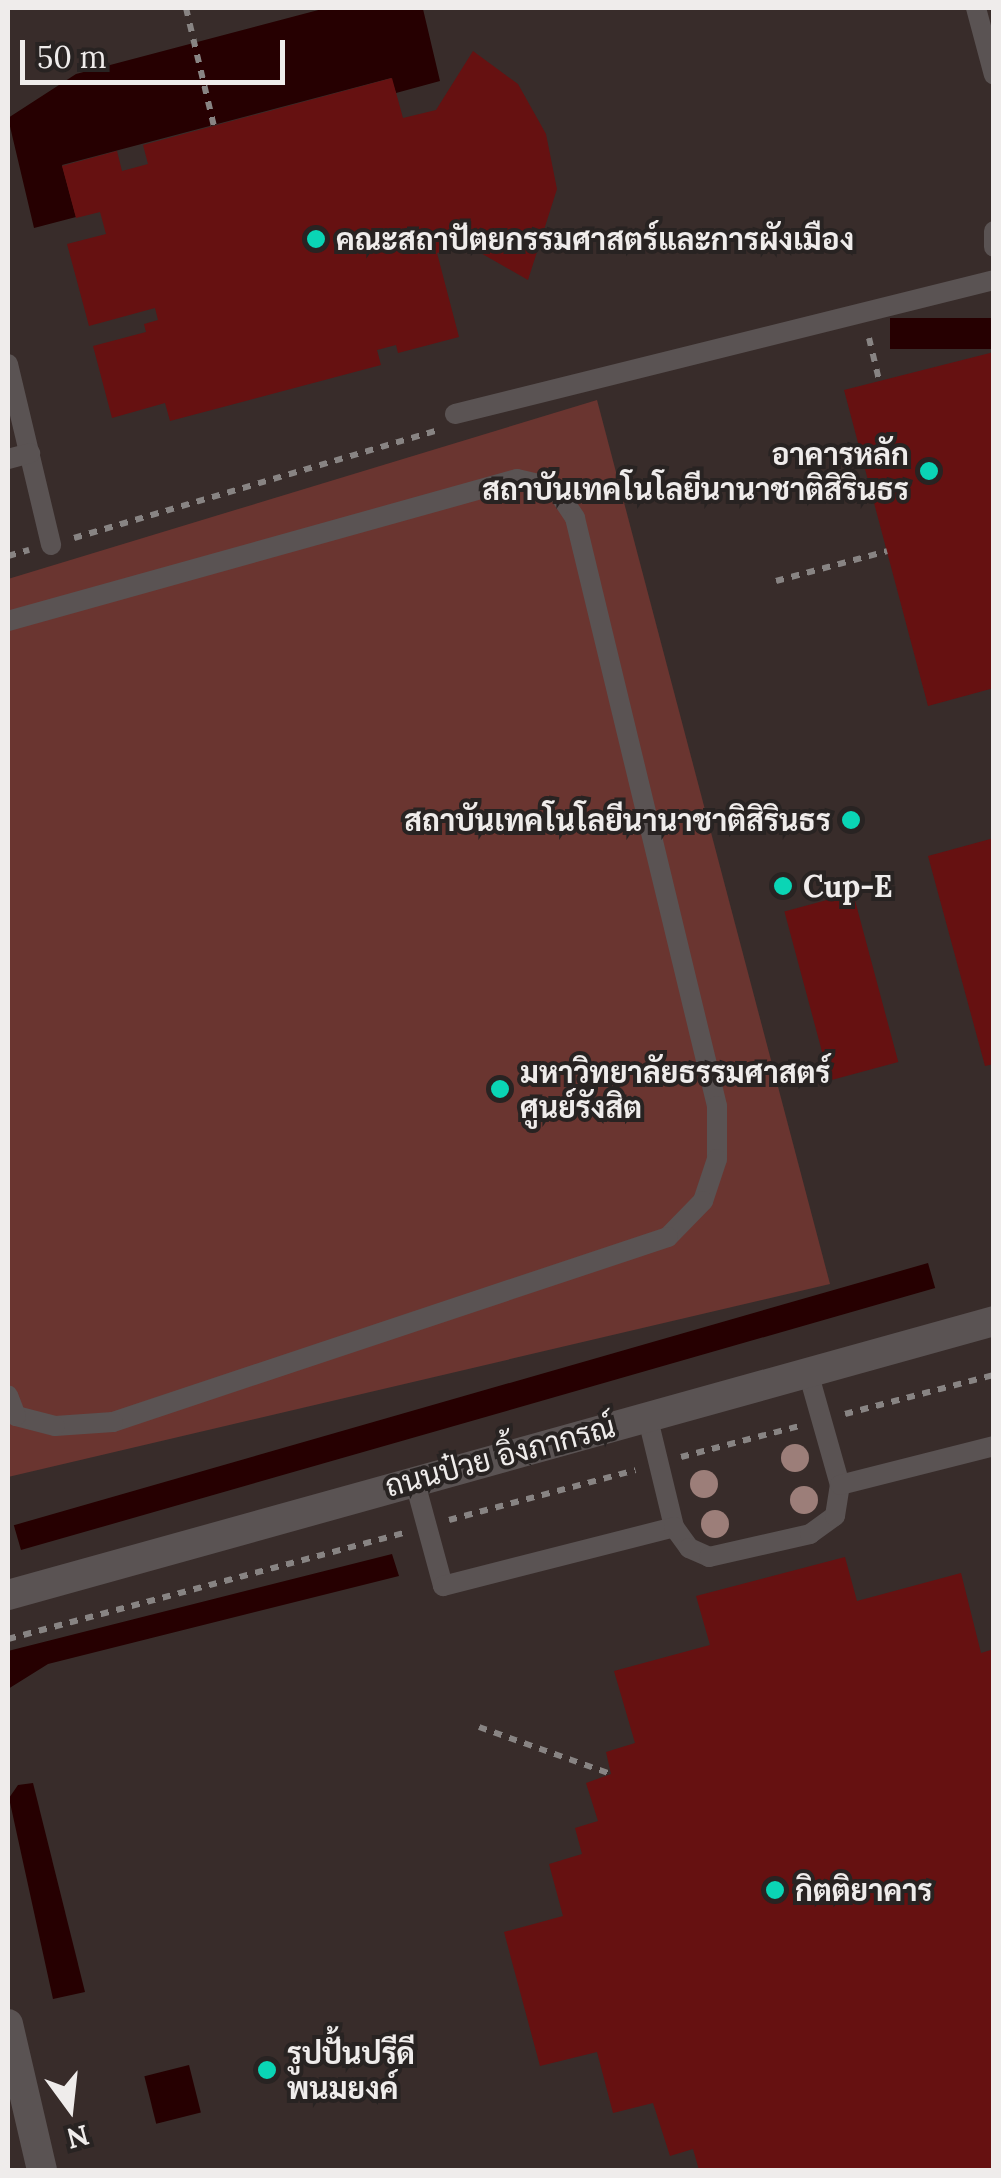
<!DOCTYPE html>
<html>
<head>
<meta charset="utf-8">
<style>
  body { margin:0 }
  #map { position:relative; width:1001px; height:2178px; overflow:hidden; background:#282322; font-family:Lora,Sarabun,serif }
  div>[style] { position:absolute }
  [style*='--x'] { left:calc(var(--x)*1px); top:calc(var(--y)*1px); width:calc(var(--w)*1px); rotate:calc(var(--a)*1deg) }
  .built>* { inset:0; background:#382c2a; transform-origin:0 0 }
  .green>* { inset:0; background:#6a3530 }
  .water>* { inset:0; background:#260001; transform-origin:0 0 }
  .building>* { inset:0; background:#611; transform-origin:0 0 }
  .path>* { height:6px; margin-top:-3px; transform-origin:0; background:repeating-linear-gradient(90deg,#888483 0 8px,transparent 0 16px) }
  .lane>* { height:20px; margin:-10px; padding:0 10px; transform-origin:10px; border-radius:10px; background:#5a5353 }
  .street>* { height:30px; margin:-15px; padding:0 15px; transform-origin:15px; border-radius:15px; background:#5a5353 }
  .trees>* { width:28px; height:28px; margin:-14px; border-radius:50%; background:#9c7e79 }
  .dots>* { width:28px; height:28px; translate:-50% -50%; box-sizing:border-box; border:5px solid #282322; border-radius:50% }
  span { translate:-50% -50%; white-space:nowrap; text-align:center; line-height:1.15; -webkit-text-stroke:8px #282322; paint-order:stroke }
  .poi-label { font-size:30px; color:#efeceb; font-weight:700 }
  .left { translate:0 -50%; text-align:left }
  .right { translate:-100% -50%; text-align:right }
  .street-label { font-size:30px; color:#efeceb }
  .frame { position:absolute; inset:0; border:10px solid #efeceb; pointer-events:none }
  .north { position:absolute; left:20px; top:2058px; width:100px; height:100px; -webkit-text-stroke:8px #282322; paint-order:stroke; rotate:165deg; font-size:28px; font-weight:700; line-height:40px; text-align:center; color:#efeceb }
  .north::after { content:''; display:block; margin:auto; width:35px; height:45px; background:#efeceb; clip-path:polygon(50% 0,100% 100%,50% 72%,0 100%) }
  .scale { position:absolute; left:20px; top:40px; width:265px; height:45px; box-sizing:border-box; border:5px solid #efeceb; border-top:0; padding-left:12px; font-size:30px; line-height:35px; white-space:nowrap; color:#efeceb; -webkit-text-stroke:8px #282322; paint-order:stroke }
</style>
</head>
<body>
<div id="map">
  <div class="built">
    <div style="left:8px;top:8px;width:985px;height:2162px"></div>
  </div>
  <div class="green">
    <div style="clip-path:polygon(597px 400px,830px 1284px,8px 1477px,8px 579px)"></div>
  </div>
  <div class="water">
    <div style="clip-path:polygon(326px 8px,423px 9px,440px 81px,396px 93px,391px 78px,62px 165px,76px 217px,34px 228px,8px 118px,76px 74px)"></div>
    <div style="left:993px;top:318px;width:31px;height:103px;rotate:90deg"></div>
    <div style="left:928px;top:1263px;width:26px;height:951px;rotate:74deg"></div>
    <div style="clip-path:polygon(392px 1554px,399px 1576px,48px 1664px,8px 1689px,8px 1651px)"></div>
    <div style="clip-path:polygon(33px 1783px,85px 1992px,53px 1999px,9px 1798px,18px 1785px)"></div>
    <div style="left:189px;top:2065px;width:49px;height:46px;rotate:76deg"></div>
  </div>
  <div class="building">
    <div style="clip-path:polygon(473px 51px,518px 84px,546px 134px,557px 189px,528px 280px,465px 244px,437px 253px,459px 337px,398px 353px,396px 345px,377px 350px,381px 365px,170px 421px,165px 403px,112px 418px,93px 346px,146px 332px,144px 324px,158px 320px,155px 308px,89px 326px,67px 244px,106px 234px,100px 212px,76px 218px,62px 166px,117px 151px,122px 171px,148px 164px,143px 145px,392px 78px,403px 118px,436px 110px)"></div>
    <div style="clip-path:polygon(994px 352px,994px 688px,928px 706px,844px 390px)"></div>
    <div style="clip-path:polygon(994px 838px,994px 1064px,985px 1066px,928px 856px)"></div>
    <div style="left:853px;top:893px;width:175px;height:71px;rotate:75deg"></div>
    <div style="clip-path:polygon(845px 1557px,857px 1601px,961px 1573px,981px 1653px,994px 1649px,994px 2170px,699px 2170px,693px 2149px,670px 2156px,653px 2103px,613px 2113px,597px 2052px,540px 2066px,504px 1932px,563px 1916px,549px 1864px,582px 1854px,575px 1828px,598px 1821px,586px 1783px,611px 1774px,606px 1752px,635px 1743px,614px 1671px,710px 1645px,696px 1596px)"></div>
  </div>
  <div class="path">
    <div style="--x:186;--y:8;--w:121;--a:76.7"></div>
    <div style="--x:869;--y:338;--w:43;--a:76.6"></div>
    <div style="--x:74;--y:538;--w:377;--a:-16.5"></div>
    <div style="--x:8;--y:556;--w:22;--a:-16"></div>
    <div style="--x:776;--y:581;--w:115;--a:-15.1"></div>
    <div style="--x:845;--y:1414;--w:154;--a:-14.7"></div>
    <div style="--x:681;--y:1457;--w:122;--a:-14.7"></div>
    <div style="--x:449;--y:1520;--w:193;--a:-15"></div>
    <div style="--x:8;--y:1639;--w:409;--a:-15"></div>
    <div style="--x:479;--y:1727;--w:140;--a:19.6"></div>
  </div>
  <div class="lane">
    <div style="--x:976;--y:8;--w:69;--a:75"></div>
    <div style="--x:994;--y:231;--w:16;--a:90"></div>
    <div style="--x:8;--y:364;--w:186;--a:76.6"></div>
    <div style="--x:455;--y:414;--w:555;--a:-13.96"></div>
    <div style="--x:8;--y:459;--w:23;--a:-15"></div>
    <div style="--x:8;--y:621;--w:528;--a:-15.59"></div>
    <div style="--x:517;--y:479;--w:39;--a:13"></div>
    <div style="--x:555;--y:488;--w:36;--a:56"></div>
    <div style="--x:575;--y:518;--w:605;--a:76.42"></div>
    <div style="--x:717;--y:1106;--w:53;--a:90"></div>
    <div style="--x:717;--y:1159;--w:44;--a:108.4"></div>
    <div style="--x:703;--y:1201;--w:50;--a:134.2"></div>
    <div style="--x:668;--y:1237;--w:585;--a:161.57"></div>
    <div style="--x:113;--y:1422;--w:58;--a:176.1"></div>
    <div style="--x:55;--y:1426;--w:40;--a:-165.6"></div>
    <div style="--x:16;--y:1416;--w:22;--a:-111"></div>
    <div style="--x:808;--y:1372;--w:117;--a:74.2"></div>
    <div style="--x:647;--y:1415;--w:115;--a:76.4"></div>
    <div style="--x:414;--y:1479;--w:111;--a:74.8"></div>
    <div style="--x:443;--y:1586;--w:238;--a:-14.3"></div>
    <div style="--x:674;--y:1527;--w:26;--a:54"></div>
    <div style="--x:689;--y:1548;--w:22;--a:24"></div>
    <div style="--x:709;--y:1557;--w:104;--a:-12.8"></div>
    <div style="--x:810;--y:1534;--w:31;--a:-36"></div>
    <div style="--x:835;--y:1516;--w:31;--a:-81"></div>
    <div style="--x:840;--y:1485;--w:159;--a:-14.2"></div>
  </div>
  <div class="street">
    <div style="--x:8;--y:1595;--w:1023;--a:-15.53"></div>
    <div style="--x:8;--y:2024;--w:150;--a:76.9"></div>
  </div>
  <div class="trees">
    <div style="left:795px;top:1458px"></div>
    <div style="left:704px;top:1484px"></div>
    <div style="left:804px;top:1500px"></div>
    <div style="left:715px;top:1524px"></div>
  </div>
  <div class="dots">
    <div style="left:316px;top:239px;background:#0ad5b5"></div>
    <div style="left:929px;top:471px;background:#0ad5b5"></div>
    <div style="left:851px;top:820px;background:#0ad5b5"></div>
    <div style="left:783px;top:886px;background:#0ad5b5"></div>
    <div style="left:500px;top:1089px;background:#0ad5b5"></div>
    <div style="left:775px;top:1890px;background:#0ad5b5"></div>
    <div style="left:267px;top:2070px;background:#0ad5b5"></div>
  </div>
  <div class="poi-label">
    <span class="left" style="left:336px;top:239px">คณะสถาปัตยกรรมศาสตร์และการผังเมือง</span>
    <span class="right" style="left:909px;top:471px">อาคารหลัก<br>สถาบันเทคโนโลยีนานาชาติสิรินธร</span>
    <span class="right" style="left:831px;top:820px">สถาบันเทคโนโลยีนานาชาติสิรินธร</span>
    <span class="left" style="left:803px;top:886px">Cup-E</span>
    <span class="left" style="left:520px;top:1089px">มหาวิทยาลัยธรรมศาสตร์<br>ศูนย์รังสิต</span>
    <span class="left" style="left:795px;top:1890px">กิตติยาคาร</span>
    <span class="left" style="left:287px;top:2070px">รูปปั้นปรีดี<br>พนมยงค์</span>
  </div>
  <div class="street-label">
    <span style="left:500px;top:1456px;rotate:-15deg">ถนนป๋วย อิ้งภากรณ์</span>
  </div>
  <div class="frame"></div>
  <div class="north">N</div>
  <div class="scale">50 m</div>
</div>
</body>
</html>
